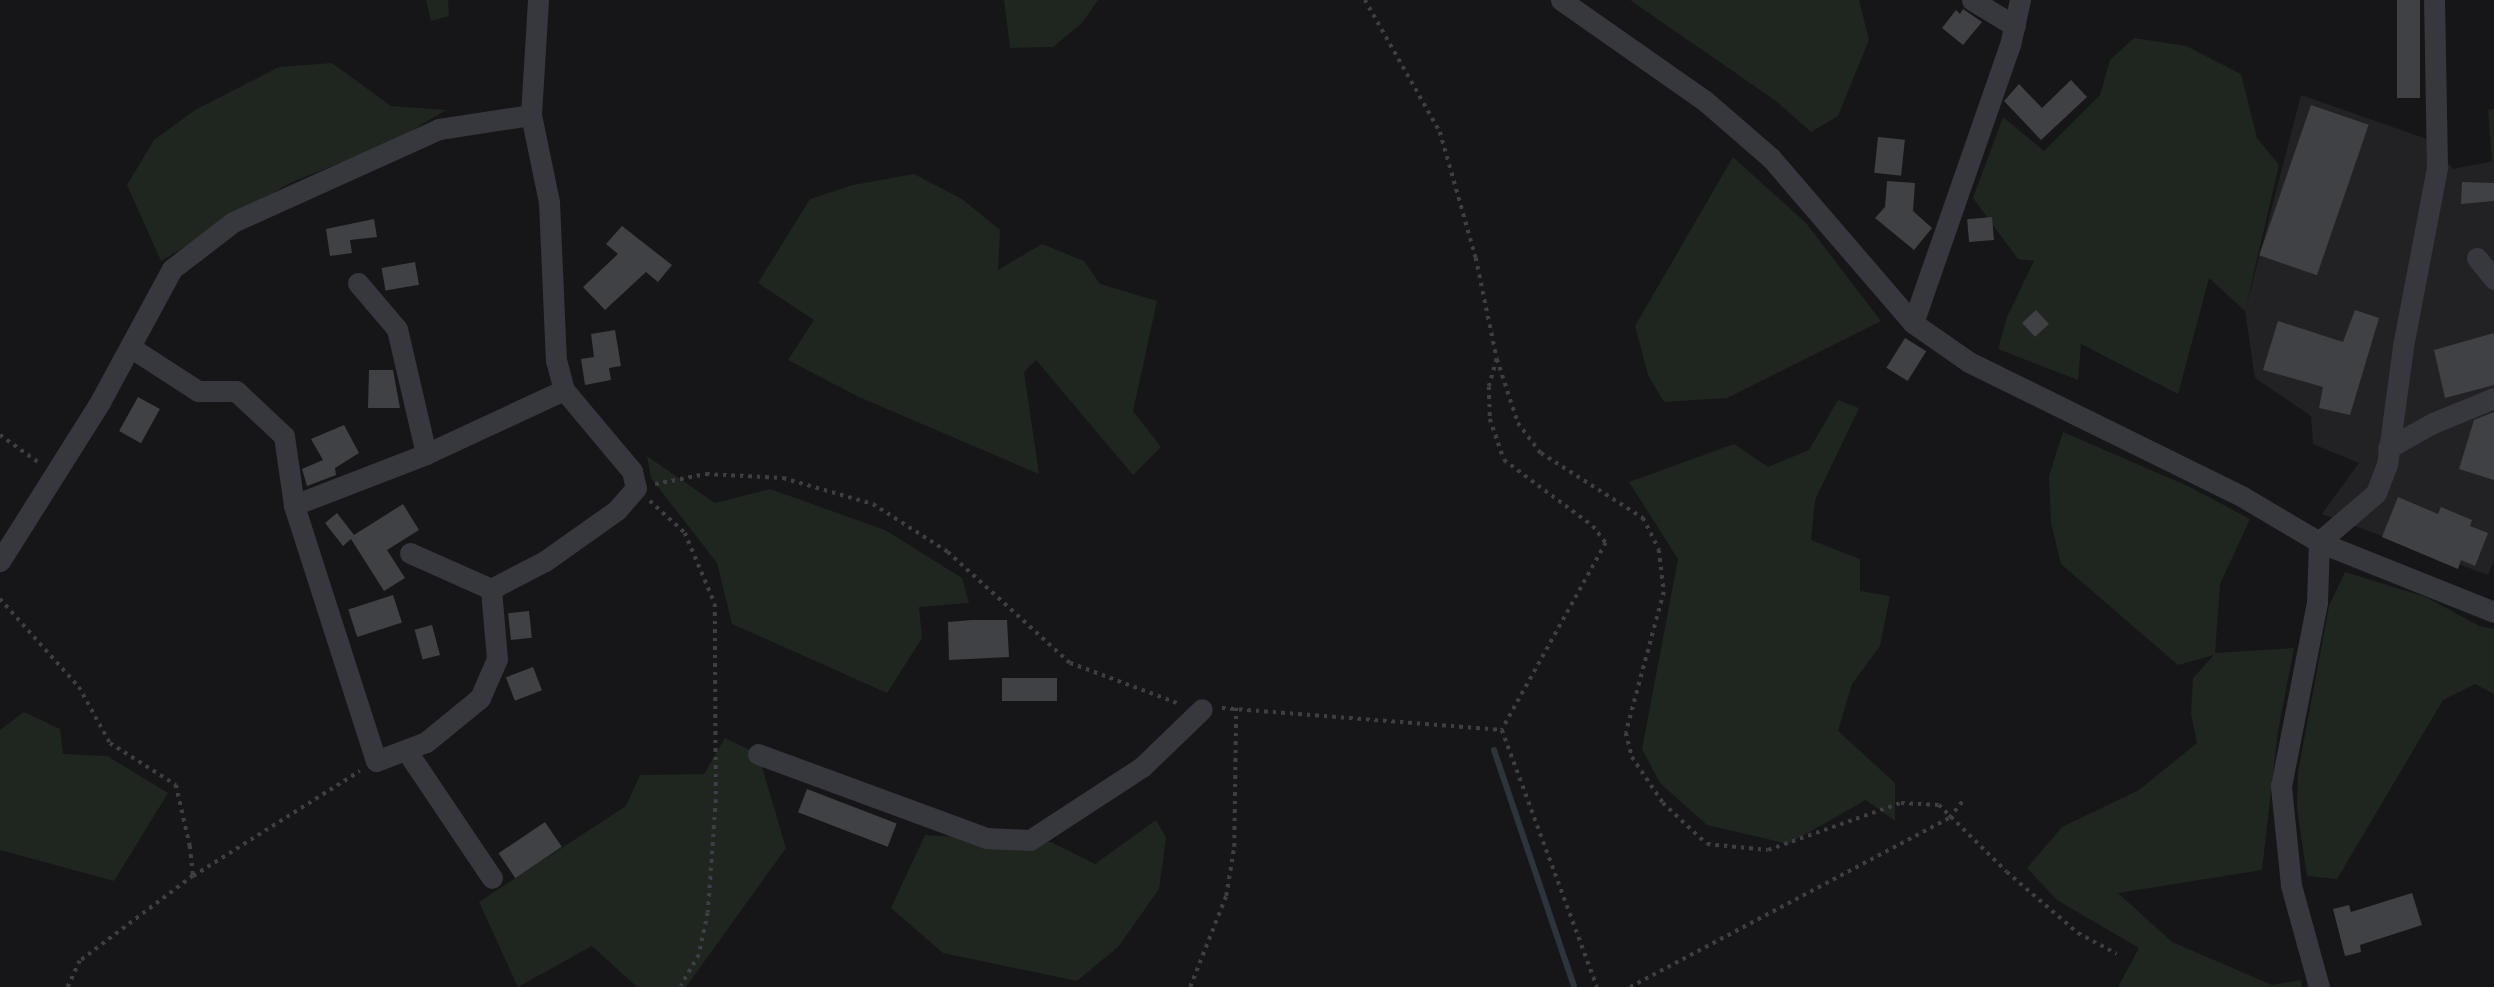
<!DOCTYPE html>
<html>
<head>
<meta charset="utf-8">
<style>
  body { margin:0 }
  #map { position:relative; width:2494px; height:987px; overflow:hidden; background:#161618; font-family:"PT Sans Narrow",sans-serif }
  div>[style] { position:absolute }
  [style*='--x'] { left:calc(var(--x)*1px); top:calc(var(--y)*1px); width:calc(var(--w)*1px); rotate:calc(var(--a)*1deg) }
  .built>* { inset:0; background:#222225 }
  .green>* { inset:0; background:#1e261f }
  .stream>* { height:6px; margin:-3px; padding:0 3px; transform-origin:3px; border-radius:3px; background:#2c353c }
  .building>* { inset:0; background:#404145; transform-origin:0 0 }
  .path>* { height:3.5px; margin-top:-1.75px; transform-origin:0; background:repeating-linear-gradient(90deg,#3d3f44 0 3.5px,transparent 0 8.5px) }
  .minor>* { height:21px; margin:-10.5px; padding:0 10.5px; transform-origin:10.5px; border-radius:10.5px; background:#37383d }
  span { translate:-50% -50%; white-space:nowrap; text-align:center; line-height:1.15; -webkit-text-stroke:5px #111113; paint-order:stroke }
</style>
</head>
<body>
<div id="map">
  <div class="built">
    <div style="clip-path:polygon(2301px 95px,2427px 139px,2453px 169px,2494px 161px,2494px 561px,2488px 575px,2322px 514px,2359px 463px,2313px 444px,2311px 416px,2255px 378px,2245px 311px)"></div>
  </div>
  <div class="green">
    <div style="clip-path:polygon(426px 0,448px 0,449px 16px,431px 21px)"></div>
    <div style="clip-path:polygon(1004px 0,1098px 0,1082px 23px,1053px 47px,1010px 48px)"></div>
    <div style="clip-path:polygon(1630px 0,1859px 0,1869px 40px,1838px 116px,1811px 132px,1776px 101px)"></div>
    <div style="clip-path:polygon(2134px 38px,2186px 46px,2241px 74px,2257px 138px,2279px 165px,2245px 311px,2209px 278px,2178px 394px,2081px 344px,2078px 380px,1998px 349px,2007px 317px,2034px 261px,2018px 259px,1973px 198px,2003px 117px,2044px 151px,2100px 95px,2110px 60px)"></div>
    <div style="clip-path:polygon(332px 63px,391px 106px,446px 110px,394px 141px,290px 183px,161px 261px,127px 185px,154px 140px,195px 110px,279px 67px)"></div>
    <div style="clip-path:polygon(2494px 109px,2494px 161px,2492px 161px,2488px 110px)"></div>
    <div style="clip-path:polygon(1733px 157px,1806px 223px,1881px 321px,1727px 398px,1664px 402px,1648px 375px,1635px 326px)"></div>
    <div style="clip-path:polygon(914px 174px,962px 199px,1000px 230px,998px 270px,1042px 244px,1084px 261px,1100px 284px,1157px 301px,1133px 411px,1161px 447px,1133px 475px,1036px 360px,1024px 372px,1039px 474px,859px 397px,788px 360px,814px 320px,758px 283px,810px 199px,853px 185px)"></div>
    <div style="clip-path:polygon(1838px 400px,1859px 408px,1815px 500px,1811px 540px,1860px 559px,1860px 591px,1890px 596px,1880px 646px,1852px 684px,1838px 731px,1895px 783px,1895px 821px,1866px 800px,1788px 844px,1707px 825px,1660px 783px,1642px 749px,1678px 559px,1629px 482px,1734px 444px,1768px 467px,1809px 450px)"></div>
    <div style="clip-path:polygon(2063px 432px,2190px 487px,2250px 519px,2220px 584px,2215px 653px,2294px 648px,2278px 731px,2262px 870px,2118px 893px,2172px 942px,2272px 985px,2301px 980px,2302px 987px,2118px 987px,2139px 948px,2057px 900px,2027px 868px,2062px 827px,2139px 790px,2197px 743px,2191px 714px,2193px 678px,2214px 655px,2178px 665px,2061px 564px,2051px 523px,2049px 476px)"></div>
    <div style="clip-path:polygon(647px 456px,715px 503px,770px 489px,885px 530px,962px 578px,969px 603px,919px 607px,922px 638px,887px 693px,732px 624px,717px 563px,651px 478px)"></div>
    <div style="clip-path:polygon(2345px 572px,2426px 597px,2479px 626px,2494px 629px,2494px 694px,2475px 684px,2443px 700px,2337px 879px,2307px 876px,2297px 808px,2298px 772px,2329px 606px)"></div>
    <div style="clip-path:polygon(24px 712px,60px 729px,63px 754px,107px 756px,168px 793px,114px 881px,0 850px,0 730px)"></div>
    <div style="clip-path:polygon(725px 738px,758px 754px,786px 848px,686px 987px,637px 987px,592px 946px,518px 987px,479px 902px,626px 806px,640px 775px,704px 774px)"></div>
    <div style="clip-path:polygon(1156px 820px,1166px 838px,1159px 889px,1118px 947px,1077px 981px,943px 953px,891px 908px,925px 835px,1051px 842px,1095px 864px)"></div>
  </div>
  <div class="stream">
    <div style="--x:1494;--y:750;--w:250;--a:71.3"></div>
  </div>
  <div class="building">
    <div style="left:2397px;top:0;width:23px;height:98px"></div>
    <div style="clip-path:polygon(1963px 9px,1982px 22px,1963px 45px,1942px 28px,1956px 10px,1960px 14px)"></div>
    <div style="clip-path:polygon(2071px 80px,2087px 97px,2041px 140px,2004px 101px,2019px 84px,2042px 108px)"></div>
    <div style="left:2311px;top:105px;width:61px;height:159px;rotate:19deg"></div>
    <div style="left:1878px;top:137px;width:27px;height:36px;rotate:6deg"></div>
    <div style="clip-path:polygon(1887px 181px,1915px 183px,1913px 211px,1932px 228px,1914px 250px,1875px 218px,1885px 207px)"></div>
    <div style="clip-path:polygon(2462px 182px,2494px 183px,2494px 201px,2461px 204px)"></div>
    <div style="left:1992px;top:217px;width:23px;height:25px;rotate:85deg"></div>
    <div style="clip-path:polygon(374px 219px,377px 237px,350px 240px,352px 253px,330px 256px,326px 229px)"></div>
    <div style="clip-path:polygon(622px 226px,672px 265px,658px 282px,646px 272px,605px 310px,583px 287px,618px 254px,606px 244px)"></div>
    <div style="left:415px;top:262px;width:23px;height:34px;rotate:80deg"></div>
    <div style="left:2036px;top:310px;width:19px;height:19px;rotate:47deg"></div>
    <div style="clip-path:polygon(2355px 310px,2379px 318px,2350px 415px,2319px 408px,2323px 387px,2263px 370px,2278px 321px,2343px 342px)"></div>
    <div style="clip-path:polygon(615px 330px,621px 366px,609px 368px,611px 380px,585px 385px,581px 359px,594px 357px,591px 334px)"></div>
    <div style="clip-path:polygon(2494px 333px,2494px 385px,2445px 398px,2434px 350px)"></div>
    <div style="left:1905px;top:338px;width:25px;height:35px;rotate:32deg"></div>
    <div style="clip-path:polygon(369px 370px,393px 370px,400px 408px,368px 408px)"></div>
    <div style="left:138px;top:397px;width:25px;height:39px;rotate:29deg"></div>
    <div style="clip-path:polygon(2494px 412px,2494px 480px,2459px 469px,2474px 420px)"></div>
    <div style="clip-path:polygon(344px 425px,359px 453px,335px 468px,336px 475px,307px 486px,302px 469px,323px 460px,311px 439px)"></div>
    <div style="clip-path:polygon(2398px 497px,2438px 514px,2441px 507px,2472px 520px,2470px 526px,2488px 533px,2475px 566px,2461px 560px,2458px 569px,2382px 537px)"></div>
    <div style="clip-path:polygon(403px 504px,419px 530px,387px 550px,405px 578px,384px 591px,351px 539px,343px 546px,325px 523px,337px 513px,354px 535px)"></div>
    <div style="left:393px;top:595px;width:29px;height:47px;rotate:72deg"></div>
    <div style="left:529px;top:611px;width:27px;height:21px;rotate:84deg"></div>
    <div style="clip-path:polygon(972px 620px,1007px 620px,1009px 657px,949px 660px,948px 622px)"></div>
    <div style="left:432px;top:625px;width:31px;height:18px;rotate:75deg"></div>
    <div style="left:533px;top:667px;width:25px;height:29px;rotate:69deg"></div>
    <div style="left:1002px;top:678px;width:55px;height:23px"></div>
    <div style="left:807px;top:789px;width:96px;height:25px;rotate:21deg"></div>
    <div style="left:545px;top:822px;width:30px;height:56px;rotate:56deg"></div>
    <div style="clip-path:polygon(2412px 893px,2422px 925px,2360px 945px,2361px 952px,2345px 956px,2333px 909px,2349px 905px,2351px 912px)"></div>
  </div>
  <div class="path">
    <div style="--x:1365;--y:0;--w:152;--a:60.4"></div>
    <div style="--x:1440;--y:132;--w:131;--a:74.1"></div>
    <div style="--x:1476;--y:258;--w:103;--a:78.3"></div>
    <div style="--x:1497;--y:359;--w:29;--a:106"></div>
    <div style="--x:1489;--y:387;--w:32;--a:88"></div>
    <div style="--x:1490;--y:419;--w:43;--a:71.1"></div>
    <div style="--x:1504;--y:460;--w:111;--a:36.6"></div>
    <div style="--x:1593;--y:526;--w:21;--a:53"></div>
    <div style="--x:1606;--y:543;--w:214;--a:119.1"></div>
    <div style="--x:1497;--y:359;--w:67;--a:71.8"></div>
    <div style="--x:1518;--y:423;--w:38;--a:53"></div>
    <div style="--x:1541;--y:453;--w:121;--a:32.5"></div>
    <div style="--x:1643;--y:518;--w:36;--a:63"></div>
    <div style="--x:1659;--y:550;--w:42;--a:83.2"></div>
    <div style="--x:1664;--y:592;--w:146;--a:105.1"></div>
    <div style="--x:1626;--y:733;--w:25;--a:76"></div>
    <div style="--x:1632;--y:757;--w:55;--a:56"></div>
    <div style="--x:1663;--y:803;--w:60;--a:43"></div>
    <div style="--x:1707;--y:844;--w:61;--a:5.6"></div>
    <div style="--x:1768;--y:850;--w:141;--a:-19.5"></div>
    <div style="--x:1901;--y:803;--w:38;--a:3"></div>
    <div style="--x:1939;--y:805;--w:95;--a:44.6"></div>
    <div style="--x:2007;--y:872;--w:94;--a:40.7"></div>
    <div style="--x:2078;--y:933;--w:44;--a:28.3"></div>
    <div style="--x:0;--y:435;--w:47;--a:35.4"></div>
    <div style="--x:655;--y:484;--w:52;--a:-11.1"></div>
    <div style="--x:706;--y:474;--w:77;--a:3"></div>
    <div style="--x:783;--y:478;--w:94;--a:16.1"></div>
    <div style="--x:873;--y:504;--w:89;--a:32.6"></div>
    <div style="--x:948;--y:552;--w:165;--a:42.3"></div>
    <div style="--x:1070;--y:663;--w:117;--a:20.4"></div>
    <div style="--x:650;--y:501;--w:47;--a:42.4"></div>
    <div style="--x:685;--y:533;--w:77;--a:67.1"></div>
    <div style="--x:715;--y:604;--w:196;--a:89.7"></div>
    <div style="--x:716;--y:800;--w:113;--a:94"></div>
    <div style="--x:708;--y:913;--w:43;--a:102.1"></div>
    <div style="--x:699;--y:955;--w:36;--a:120"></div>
    <div style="--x:0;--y:599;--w:118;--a:48.1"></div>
    <div style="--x:79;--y:687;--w:64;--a:61"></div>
    <div style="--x:110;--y:743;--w:78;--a:32.5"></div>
    <div style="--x:176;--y:785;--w:63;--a:77.1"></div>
    <div style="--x:190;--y:846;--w:30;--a:84"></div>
    <div style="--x:193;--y:876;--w:141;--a:143"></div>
    <div style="--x:80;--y:961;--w:29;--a:115"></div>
    <div style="--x:1222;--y:708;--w:281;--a:4.5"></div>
    <div style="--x:1502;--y:730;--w:274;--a:69.7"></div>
    <div style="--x:193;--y:876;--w:197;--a:-32.2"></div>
    <div style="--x:1190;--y:987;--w:98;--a:-68.4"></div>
    <div style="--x:1226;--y:896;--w:50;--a:-80.7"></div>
    <div style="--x:1234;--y:847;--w:139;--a:-89.2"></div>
    <div style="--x:1630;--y:987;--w:361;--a:-27.9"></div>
    <div style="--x:1949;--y:818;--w:21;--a:-51"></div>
  </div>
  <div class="minor">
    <div style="--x:538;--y:0;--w:115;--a:93.5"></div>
    <div style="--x:531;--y:115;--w:89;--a:78.3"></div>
    <div style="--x:549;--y:202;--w:158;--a:87.5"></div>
    <div style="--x:556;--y:360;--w:31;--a:75"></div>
    <div style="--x:564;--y:390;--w:106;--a:50"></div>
    <div style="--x:632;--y:471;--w:17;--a:77"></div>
    <div style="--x:636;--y:488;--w:29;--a:131"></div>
    <div style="--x:617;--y:510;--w:88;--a:144.7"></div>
    <div style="--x:545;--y:561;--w:61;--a:152.6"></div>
    <div style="--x:491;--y:589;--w:70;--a:85.1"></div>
    <div style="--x:497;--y:659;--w:43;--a:113.6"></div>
    <div style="--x:480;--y:698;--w:70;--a:140.8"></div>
    <div style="--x:426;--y:742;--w:53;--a:159.2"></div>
    <div style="--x:376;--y:761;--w:269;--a:-107.8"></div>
    <div style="--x:294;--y:505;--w:142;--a:-21.1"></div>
    <div style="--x:426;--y:454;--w:152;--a:-24.9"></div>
    <div style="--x:1561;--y:0;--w:174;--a:35"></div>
    <div style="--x:1704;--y:100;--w:89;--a:40.9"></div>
    <div style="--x:1771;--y:158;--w:218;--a:49.3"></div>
    <div style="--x:1913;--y:323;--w:68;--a:34.9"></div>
    <div style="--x:1969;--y:362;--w:305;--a:26.2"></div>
    <div style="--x:2243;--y:497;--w:88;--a:30.6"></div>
    <div style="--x:2319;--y:542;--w:188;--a:21.8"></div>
    <div style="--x:1972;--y:0;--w:50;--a:31.2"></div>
    <div style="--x:2477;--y:258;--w:27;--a:51"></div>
    <div style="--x:358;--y:283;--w:60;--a:49.7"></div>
    <div style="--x:397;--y:329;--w:128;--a:76.9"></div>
    <div style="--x:1913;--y:323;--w:294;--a:-70.8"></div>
    <div style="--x:2010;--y:45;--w:46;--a:-77.5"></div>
    <div style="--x:130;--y:347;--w:81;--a:32.9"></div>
    <div style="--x:198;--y:391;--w:38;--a:0"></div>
    <div style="--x:236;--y:391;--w:66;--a:43.2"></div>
    <div style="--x:284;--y:436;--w:70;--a:81.8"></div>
    <div style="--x:2388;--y:448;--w:51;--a:-29.1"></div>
    <div style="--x:2433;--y:423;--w:66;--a:-22.3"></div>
    <div style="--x:410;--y:553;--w:89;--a:24"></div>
    <div style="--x:0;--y:561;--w:188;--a:-57.8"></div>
    <div style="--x:100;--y:402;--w:151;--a:-61.6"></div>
    <div style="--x:172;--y:269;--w:77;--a:-37.6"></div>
    <div style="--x:233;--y:222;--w:226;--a:-24.3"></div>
    <div style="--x:439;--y:129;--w:93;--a:-8.7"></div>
    <div style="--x:406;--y:750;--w:154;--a:56.1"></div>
    <div style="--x:758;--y:754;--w:243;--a:20.2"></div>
    <div style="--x:986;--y:838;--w:44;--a:2.6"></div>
    <div style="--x:1030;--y:840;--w:134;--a:-33.1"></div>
    <div style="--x:1142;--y:767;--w:83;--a:-44"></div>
    <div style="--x:2319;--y:987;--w:106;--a:-105.4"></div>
    <div style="--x:2291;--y:885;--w:100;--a:-95.8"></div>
    <div style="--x:2281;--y:786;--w:187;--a:-78.9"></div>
    <div style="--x:2317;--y:602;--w:60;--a:-88.1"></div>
    <div style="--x:2319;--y:542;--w:75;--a:-40.7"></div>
    <div style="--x:2376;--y:493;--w:30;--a:-69"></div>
    <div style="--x:2387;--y:465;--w:120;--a:-82.3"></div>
    <div style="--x:2403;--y:346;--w:181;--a:-79.2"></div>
    <div style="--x:2437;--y:168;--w:168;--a:-91"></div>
  </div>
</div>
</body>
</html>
